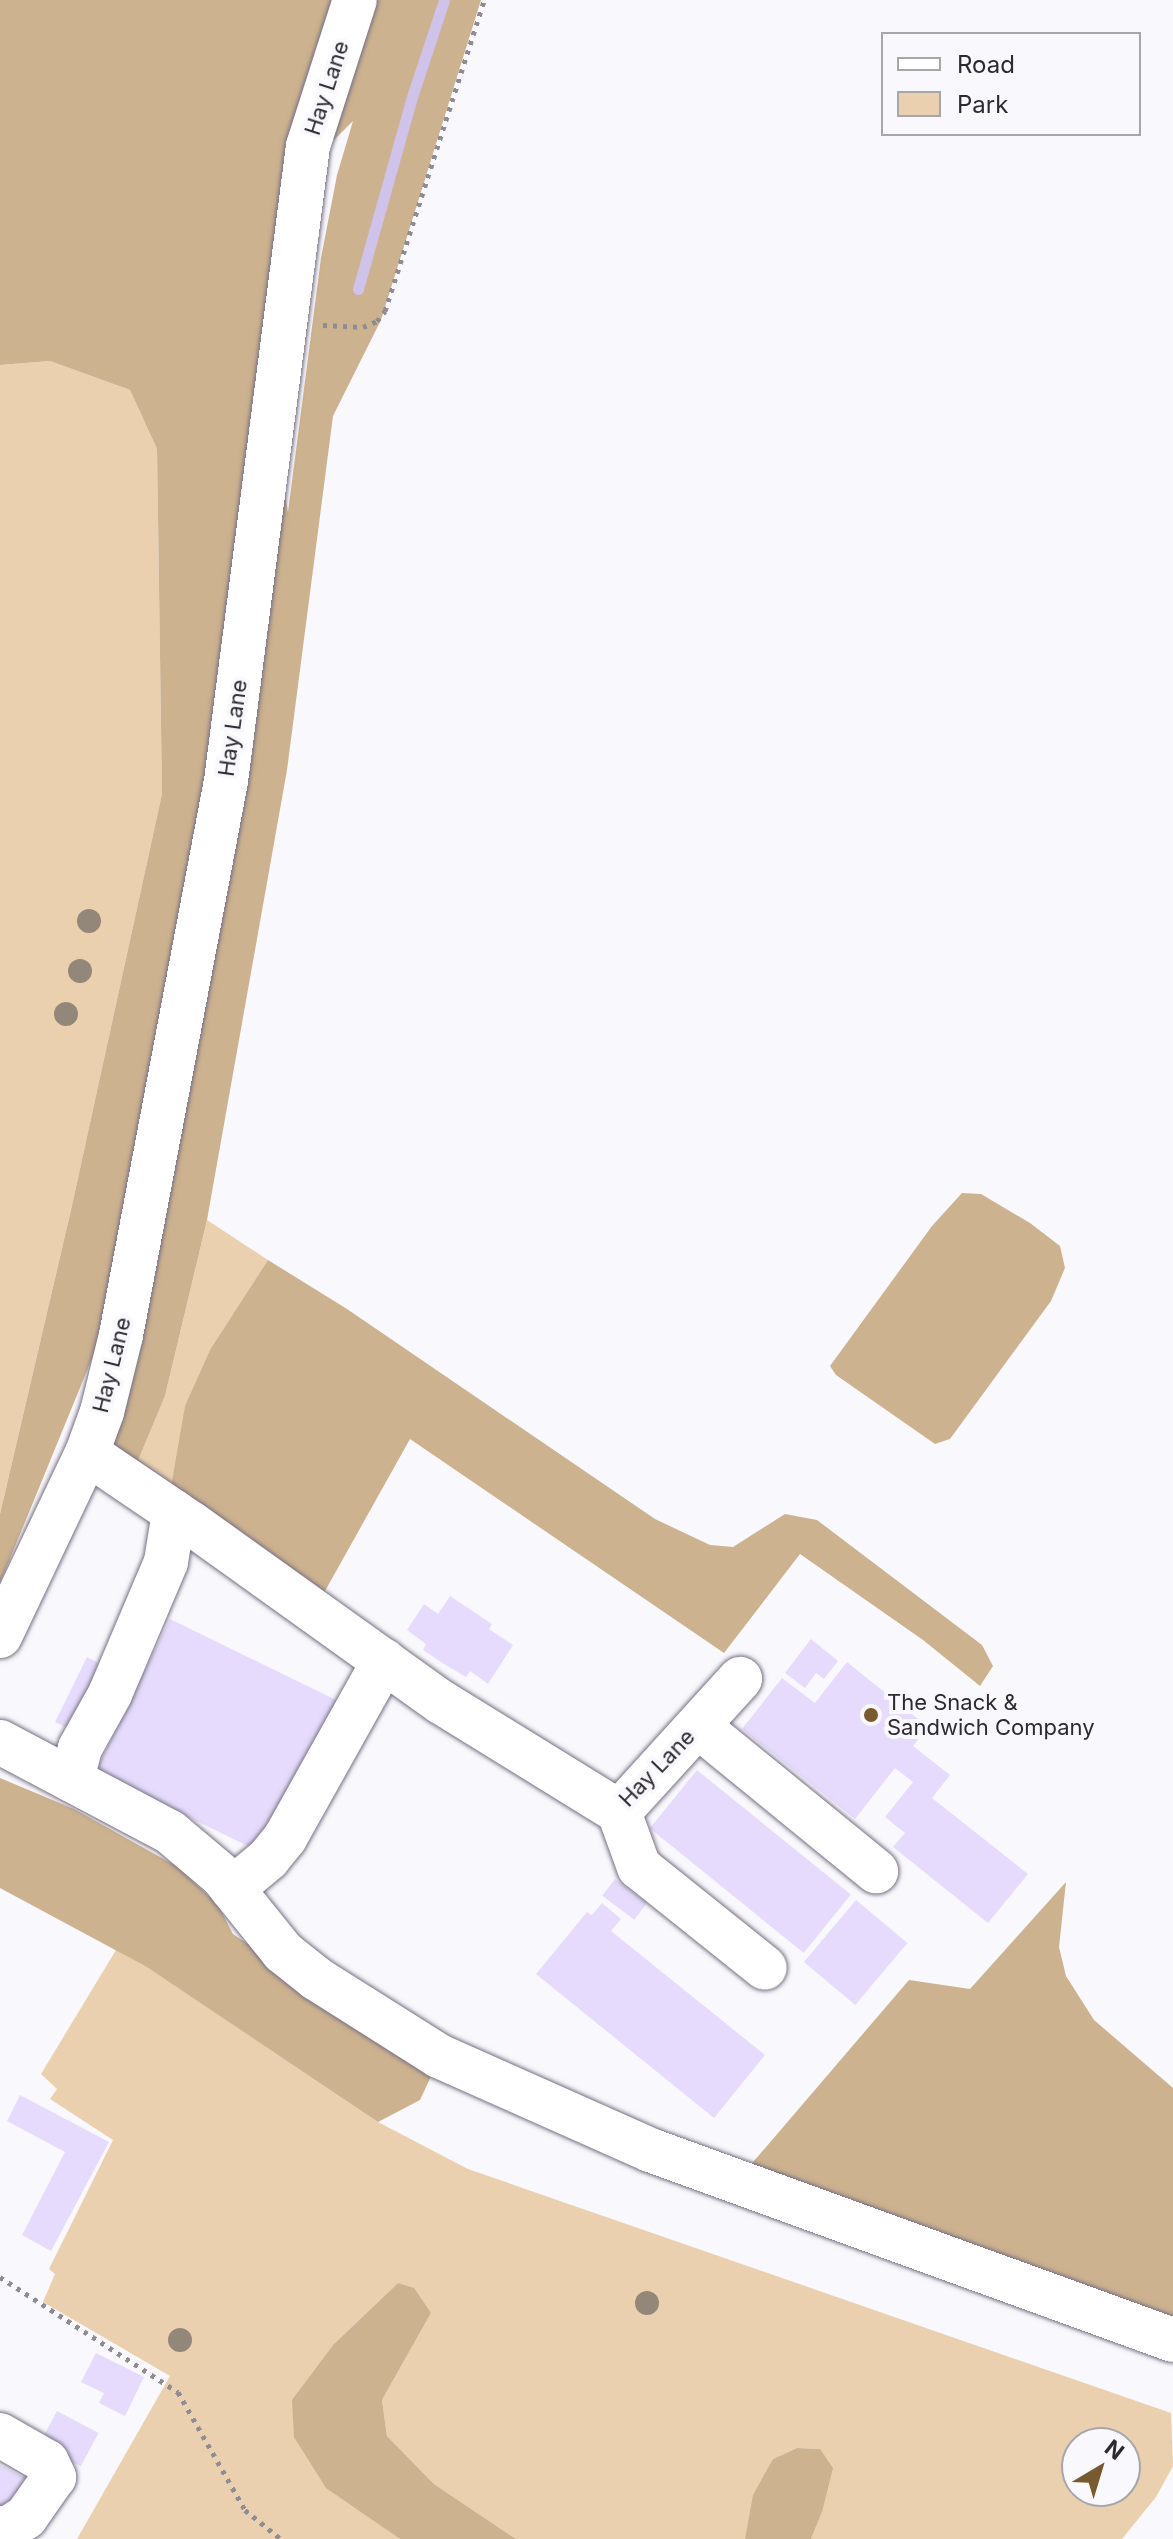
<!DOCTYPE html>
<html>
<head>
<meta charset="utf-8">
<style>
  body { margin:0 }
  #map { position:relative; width:1173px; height:2539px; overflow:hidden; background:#f9f8fc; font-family:Inter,sans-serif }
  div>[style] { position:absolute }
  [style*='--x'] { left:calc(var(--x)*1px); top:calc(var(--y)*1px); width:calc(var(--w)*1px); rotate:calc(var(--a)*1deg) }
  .green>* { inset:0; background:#ead0ae }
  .forest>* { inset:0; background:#cdb28f }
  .stream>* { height:11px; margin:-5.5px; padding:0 5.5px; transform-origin:5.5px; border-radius:5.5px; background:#d0c3eb }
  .building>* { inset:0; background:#e6dbfc; transform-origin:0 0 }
  .path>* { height:5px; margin-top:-2.5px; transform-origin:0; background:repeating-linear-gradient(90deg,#8f8d93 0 4px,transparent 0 10px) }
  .roads { filter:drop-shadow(0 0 2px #767083) drop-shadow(0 0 2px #767083) }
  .minor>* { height:44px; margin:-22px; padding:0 22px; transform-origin:22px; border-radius:22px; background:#fff }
  .trees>* { width:24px; height:24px; margin:-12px; border-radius:50%; background:#938779 }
  .dots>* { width:22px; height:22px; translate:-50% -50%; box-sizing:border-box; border:4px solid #f9f8fc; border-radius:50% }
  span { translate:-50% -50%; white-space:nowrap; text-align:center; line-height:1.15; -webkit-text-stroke:8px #f9f8fc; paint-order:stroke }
  .street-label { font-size:22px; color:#2d2a32 }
  .poi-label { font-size:22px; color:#2d2a32 }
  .left { translate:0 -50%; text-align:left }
  .legend { position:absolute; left:881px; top:32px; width:260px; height:104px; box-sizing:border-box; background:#f9f8fc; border:2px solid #a7a6ab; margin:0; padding:10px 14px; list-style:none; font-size:24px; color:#2d2a32 }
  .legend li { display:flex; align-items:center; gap:16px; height:40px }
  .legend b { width:40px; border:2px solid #a7a6ab }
  .north { position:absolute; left:1061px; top:2427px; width:80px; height:80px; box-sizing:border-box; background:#f9f8fc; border:2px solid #a7a6ab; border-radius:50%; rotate:38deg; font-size:22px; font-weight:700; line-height:32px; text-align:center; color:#2d2a32 }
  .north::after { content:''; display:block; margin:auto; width:28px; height:36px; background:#795a2f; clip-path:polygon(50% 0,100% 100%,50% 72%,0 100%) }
</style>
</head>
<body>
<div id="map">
  <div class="green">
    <div style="clip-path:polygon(50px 361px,130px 390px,157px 449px,162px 794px,71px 1210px,0 1514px,0 365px)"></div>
    <div style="clip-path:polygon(207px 1220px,268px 1260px,211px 1348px,171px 1487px,137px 1463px,165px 1396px)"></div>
    <div style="clip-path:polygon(evenodd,116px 1950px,145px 1966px,378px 2122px,468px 2169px,1171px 2413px,1173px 2466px,1156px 2497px,1122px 2539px,811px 2539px,822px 2512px,820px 2449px,797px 2448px,773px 2459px,745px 2539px,516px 2539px,434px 2484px,387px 2436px,382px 2400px,431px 2313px,398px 2283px,334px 2344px,387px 2530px,400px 2539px,77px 2539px,170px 2376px,43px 2302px,55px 2274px,49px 2269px,113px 2140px,50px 2099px,57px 2089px,41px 2074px,116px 1950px,1077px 2443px,1125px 2443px,1125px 2491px,1077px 2491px,1077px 2443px)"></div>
  </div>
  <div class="forest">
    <div style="clip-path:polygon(evenodd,0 0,481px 0,381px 320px,333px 416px,287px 770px,207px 1220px,165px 1396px,137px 1463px,111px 1444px,100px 1339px,0 1583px,0 1514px,71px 1210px,162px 794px,157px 449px,130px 390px,50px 361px,0 365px,0 0,353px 121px,337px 175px,321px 258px,288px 512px,268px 380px,289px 185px,353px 121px)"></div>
    <div style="clip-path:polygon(962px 1193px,981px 1194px,1030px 1223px,1060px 1246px,1065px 1268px,1051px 1301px,950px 1439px,935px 1444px,836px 1375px,830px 1366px,932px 1226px)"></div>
    <div style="clip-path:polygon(268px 1260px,347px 1309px,655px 1519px,710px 1545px,733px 1547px,785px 1514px,817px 1520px,982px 1645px,993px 1666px,980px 1686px,923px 1640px,800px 1554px,724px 1653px,410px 1439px,320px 1600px,171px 1487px,185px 1406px,211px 1348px)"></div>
    <div style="clip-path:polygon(0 1778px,74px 1809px,178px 1867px,218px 1905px,233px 1934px,434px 2070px,420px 2100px,378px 2122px,145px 1966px,0 1888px)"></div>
    <div style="clip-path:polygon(1066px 1882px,1059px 1947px,1066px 1976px,1094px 2020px,1173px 2088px,1173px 2331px,742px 2175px,909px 1980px,970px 1989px)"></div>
    <div style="clip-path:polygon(398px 2283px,414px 2288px,431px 2313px,382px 2400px,387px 2436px,434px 2484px,516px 2539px,400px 2539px,326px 2488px,294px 2437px,292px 2400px,334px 2344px)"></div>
    <div style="clip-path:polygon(797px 2448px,820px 2449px,833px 2468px,822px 2512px,811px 2539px,745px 2539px,753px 2495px,773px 2459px)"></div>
  </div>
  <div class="stream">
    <div style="--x:358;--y:289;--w:196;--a:-74.3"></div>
    <div style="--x:411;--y:100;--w:105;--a:-71.7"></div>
  </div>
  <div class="building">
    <div style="clip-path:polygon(450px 1596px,492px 1624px,489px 1629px,513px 1645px,488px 1684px,470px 1671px,466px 1677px,444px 1664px,423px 1650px,426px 1644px,407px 1630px,424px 1604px,438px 1614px)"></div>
    <div style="left:170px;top:1619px;width:186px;height:170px;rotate:26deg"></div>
    <div style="clip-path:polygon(811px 1639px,838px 1661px,824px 1679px,816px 1673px,805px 1688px,785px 1673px)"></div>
    <div style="clip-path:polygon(87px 1657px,106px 1667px,82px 1735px,55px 1722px)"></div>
    <div style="clip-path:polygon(847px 1662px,928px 1727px,913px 1746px,950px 1775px,932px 1798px,1028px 1874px,988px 1923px,893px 1847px,905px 1833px,885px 1817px,913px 1782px,895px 1768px,855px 1819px,742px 1729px,782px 1678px,815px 1703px)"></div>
    <div style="left:697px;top:1770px;width:198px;height:75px;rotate:39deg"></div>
    <div style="left:615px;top:1879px;width:40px;height:21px;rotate:37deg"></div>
    <div style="left:856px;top:1900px;width:67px;height:81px;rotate:40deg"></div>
    <div style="clip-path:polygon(602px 1903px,621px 1919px,611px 1931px,765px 2055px,714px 2118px,536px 1974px,587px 1912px,592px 1915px)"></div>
    <div style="clip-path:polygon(20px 2095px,109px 2142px,51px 2251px,22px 2235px,65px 2152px,7px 2121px)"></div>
    <div style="clip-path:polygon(96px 2353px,144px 2377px,125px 2416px,99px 2403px,104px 2393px,81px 2382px)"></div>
    <div style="left:57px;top:2411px;width:47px;height:38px;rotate:28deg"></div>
    <div style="clip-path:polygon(0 2465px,31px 2481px,0 2521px)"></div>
  </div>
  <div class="path">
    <div style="--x:323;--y:325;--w:40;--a:2.9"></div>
    <div style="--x:363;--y:327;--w:15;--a:-23"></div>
    <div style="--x:377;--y:321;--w:13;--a:-51"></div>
    <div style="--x:385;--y:311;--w:326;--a:-72.3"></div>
    <div style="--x:0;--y:2277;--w:212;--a:32.9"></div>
    <div style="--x:178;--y:2392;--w:136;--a:60.4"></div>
    <div style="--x:245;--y:2510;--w:46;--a:38.9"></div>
  </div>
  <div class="roads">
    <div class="minor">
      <div style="--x:87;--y:1453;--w:127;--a:34.1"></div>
      <div style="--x:192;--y:1524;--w:306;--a:35.6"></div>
      <div style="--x:441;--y:1702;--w:209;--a:31.7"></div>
      <div style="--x:619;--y:1812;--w:180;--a:-47.7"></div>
      <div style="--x:0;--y:1636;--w:203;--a:-64.6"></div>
      <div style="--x:87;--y:1453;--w:44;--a:-69.9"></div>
      <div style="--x:102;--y:1412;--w:79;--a:-76.1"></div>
      <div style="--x:121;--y:1335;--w:564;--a:-79.27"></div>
      <div style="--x:226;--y:781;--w:640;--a:-82.64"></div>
      <div style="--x:308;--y:146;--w:153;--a:-72.2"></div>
      <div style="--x:698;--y:1726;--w:230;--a:39.2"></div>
      <div style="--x:0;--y:1742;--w:192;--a:27.9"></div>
      <div style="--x:170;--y:1832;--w:68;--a:40.2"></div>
      <div style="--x:222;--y:1876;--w:97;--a:51.2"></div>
      <div style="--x:283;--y:1952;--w:43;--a:38.5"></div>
      <div style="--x:317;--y:1979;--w:144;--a:32.3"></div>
      <div style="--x:439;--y:2056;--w:231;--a:24"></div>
      <div style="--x:650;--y:2150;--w:556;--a:19.97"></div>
      <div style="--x:72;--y:1780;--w:33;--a:-76"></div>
      <div style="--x:80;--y:1748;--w:62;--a:-60.9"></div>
      <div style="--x:110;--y:1694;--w:143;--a:-67"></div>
      <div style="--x:166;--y:1562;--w:51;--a:-80.9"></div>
      <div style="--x:619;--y:1812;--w:59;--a:70"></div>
      <div style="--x:639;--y:1867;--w:161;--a:38.7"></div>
      <div style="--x:232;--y:1889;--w:47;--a:-39.8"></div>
      <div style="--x:268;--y:1859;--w:27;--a:-51"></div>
      <div style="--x:285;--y:1838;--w:203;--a:-60.8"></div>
      <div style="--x:0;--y:2435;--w:54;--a:29.9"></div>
      <div style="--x:47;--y:2462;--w:17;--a:65"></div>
      <div style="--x:54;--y:2477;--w:49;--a:125"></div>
      <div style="--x:26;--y:2517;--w:22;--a:148"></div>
      <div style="--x:7;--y:2529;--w:7;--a:-172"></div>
    </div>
  </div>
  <div class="trees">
    <div style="left:89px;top:921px"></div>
    <div style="left:80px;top:971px"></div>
    <div style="left:66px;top:1014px"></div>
    <div style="left:647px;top:2303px"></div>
    <div style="left:180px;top:2340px"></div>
  </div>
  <div class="dots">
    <div style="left:871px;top:1715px;background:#795a2f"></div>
  </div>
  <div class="street-label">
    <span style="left:327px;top:88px;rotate:-72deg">Hay Lane</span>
    <span style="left:233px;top:728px;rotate:-82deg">Hay Lane</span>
    <span style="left:112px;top:1365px;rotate:-76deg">Hay Lane</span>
    <span style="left:657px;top:1768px;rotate:-46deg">Hay Lane</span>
  </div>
  <div class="poi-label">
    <span class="left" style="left:887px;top:1715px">The Snack &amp;<br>Sandwich Company</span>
  </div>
  <ul class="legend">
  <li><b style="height:10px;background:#fff"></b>Road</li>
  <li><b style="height:22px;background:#ead0ae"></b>Park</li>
  </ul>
  <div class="north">N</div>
</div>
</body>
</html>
